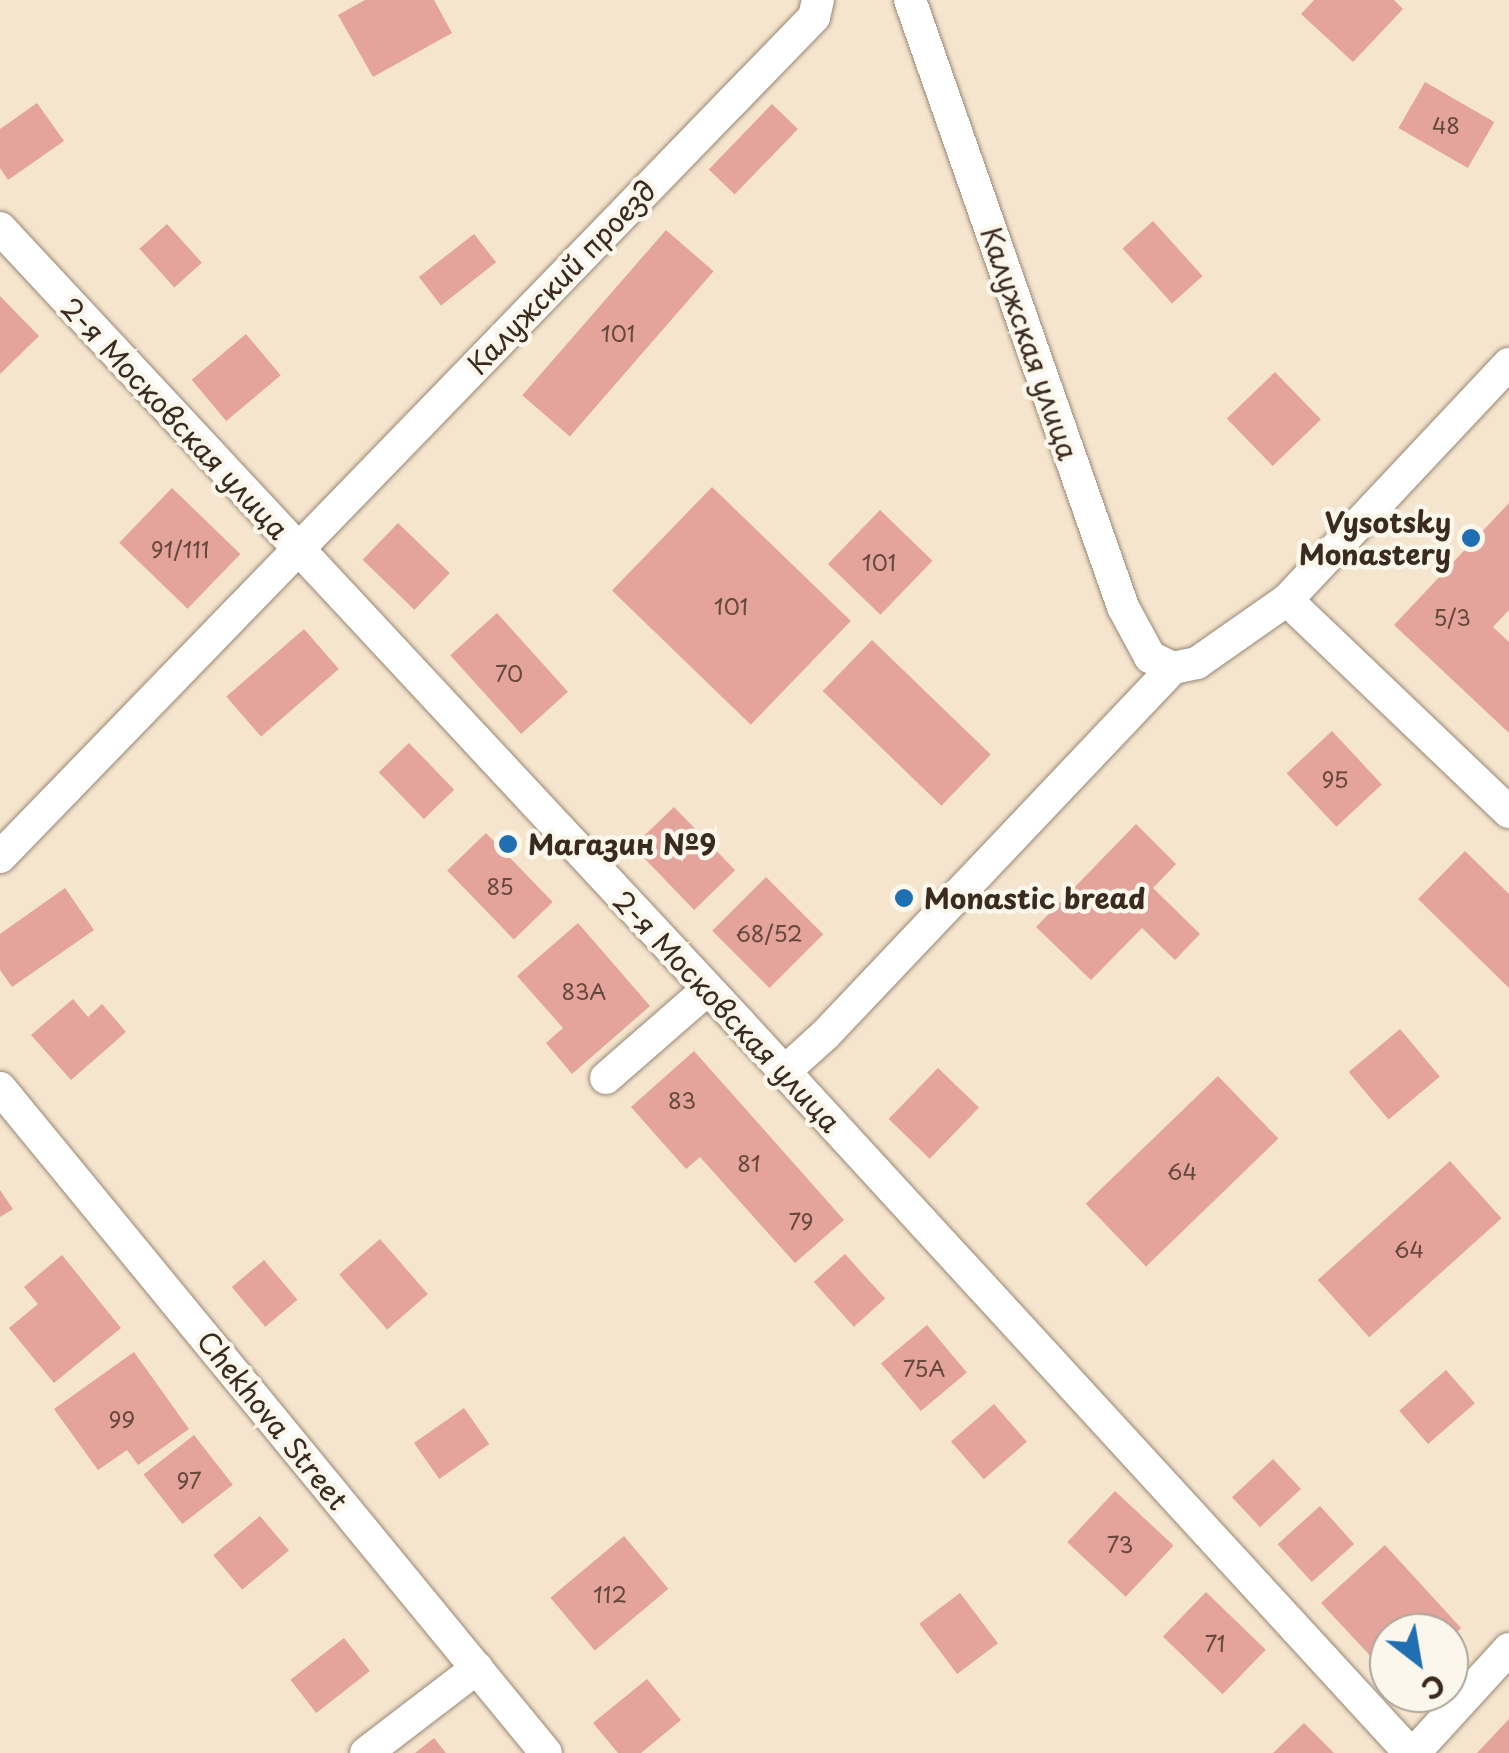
<!DOCTYPE html>
<html>
<head>
<meta charset="utf-8">
<style>
  body { margin:0 }
  #map { position:relative; width:1509px; height:1753px; overflow:hidden; background:#f6e5ce; font-family:"Playpen Sans",sans-serif }
  div>[style] { position:absolute }
  [style*='--x'] { left:calc(var(--x)*1px); top:calc(var(--y)*1px); width:calc(var(--w)*1px); rotate:calc(var(--a)*1deg) }
  .building>* { inset:0; background:#e4a39b; transform-origin:0 0 }
  .roads { filter:drop-shadow(0 0 2px #988876) drop-shadow(0 0 2px #988876) }
  .minor>* { height:32px; margin:-16px; padding:0 16px; transform-origin:16px; border-radius:16px; background:#fff }
  .dots>* { width:28px; height:28px; translate:-50% -50%; box-sizing:border-box; border:5px solid #fbf7ec; border-radius:50% }
  span { translate:-50% -50%; white-space:nowrap; text-align:center; line-height:1.15; -webkit-text-stroke:9px #fbf7ec; paint-order:stroke }
  .number-label { font-size:22px; color:#65483d }
  .number-label span { -webkit-text-stroke-width:0 }
  .street-label { font-size:28px; color:#3b2a1e }
  .poi-label { font-size:28px; color:#3b2a1e; font-weight:700 }
  .right { translate:-100% -50%; text-align:right }
  .left { translate:0 -50%; text-align:left }
  .north { position:absolute; left:1369px; top:1613px; width:100px; height:100px; box-sizing:border-box; background:#fbf7ec; border:2px solid #aea59a; border-radius:50%; rotate:149deg; font-size:28px; font-weight:700; line-height:40px; text-align:center; color:#3b2a1e }
  .north::after { content:''; display:block; margin:auto; width:35px; height:45px; background:#1f6fb2; clip-path:polygon(50% 0,100% 100%,50% 72%,0 100%) }
</style>
</head>
<body>
<div id="map">
  <div class="building">
    <div style="clip-path:polygon(365px 0,434px 0,452px 33px,373px 77px,338px 15px)"></div>
    <div style="clip-path:polygon(1314px 0,1394px 0,1403px 9px,1353px 62px,1301px 14px)"></div>
    <div style="left:1425px;top:82px;width:80px;height:53px;rotate:30deg"></div>
    <div style="clip-path:polygon(37px 103px,64px 141px,8px 180px,0 168px,0 129px)"></div>
    <div style="left:772px;top:104px;width:36px;height:91px;rotate:44deg"></div>
    <div style="left:1153px;top:221px;width:74px;height:41px;rotate:48deg"></div>
    <div style="left:167px;top:224px;width:52px;height:37px;rotate:48deg"></div>
    <div style="left:666px;top:230px;width:63px;height:219px;rotate:41deg"></div>
    <div style="left:474px;top:234px;width:36px;height:70px;rotate:52deg"></div>
    <div style="clip-path:polygon(0 296px,39px 336px,0 374px)"></div>
    <div style="left:246px;top:334px;width:54px;height:71px;rotate:50deg"></div>
    <div style="left:1275px;top:372px;width:66px;height:67px;rotate:46deg"></div>
    <div style="left:712px;top:487px;width:193px;height:144px;rotate:44deg"></div>
    <div style="left:172px;top:488px;width:95px;height:76px;rotate:44deg"></div>
    <div style="clip-path:polygon(1509px 503px,1509px 610px,1493px 627px,1509px 642px,1509px 733px,1394px 625px)"></div>
    <div style="left:880px;top:510px;width:73px;height:75px;rotate:44deg"></div>
    <div style="left:398px;top:523px;width:72px;height:51px;rotate:44deg"></div>
    <div style="left:497px;top:613px;width:106px;height:63px;rotate:48deg"></div>
    <div style="left:304px;top:629px;width:53px;height:103px;rotate:49deg"></div>
    <div style="left:872px;top:640px;width:165px;height:71px;rotate:44deg"></div>
    <div style="left:1332px;top:731px;width:73px;height:62px;rotate:47deg"></div>
    <div style="left:409px;top:743px;width:65px;height:42px;rotate:46deg"></div>
    <div style="left:674px;top:807px;width:88px;height:57px;rotate:46deg"></div>
    <div style="clip-path:polygon(1136px 824px,1176px 864px,1153px 888px,1200px 934px,1175px 960px,1142px 928px,1091px 980px,1036px 927px)"></div>
    <div style="left:486px;top:833px;width:96px;height:54px;rotate:46deg"></div>
    <div style="clip-path:polygon(1465px 851px,1509px 894px,1509px 988px,1418px 899px)"></div>
    <div style="left:766px;top:877px;width:81px;height:76px;rotate:45deg"></div>
    <div style="clip-path:polygon(65px 888px,94px 930px,12px 987px,0 970px,0 934px)"></div>
    <div style="clip-path:polygon(578px 923px,650px 1006px,572px 1074px,546px 1043px,563px 1028px,517px 976px)"></div>
    <div style="clip-path:polygon(73px 999px,88px 1017px,102px 1004px,126px 1032px,71px 1080px,31px 1035px)"></div>
    <div style="left:1400px;top:1029px;width:62px;height:67px;rotate:50deg"></div>
    <div style="clip-path:polygon(694px 1051px,844px 1220px,795px 1263px,700px 1157px,686px 1169px,631px 1107px)"></div>
    <div style="left:938px;top:1068px;width:57px;height:71px;rotate:44deg"></div>
    <div style="left:1218px;top:1076px;width:87px;height:184px;rotate:46deg"></div>
    <div style="left:1450px;top:1161px;width:77px;height:178px;rotate:48deg"></div>
    <div style="clip-path:polygon(0 1190px,13px 1209px,0 1217px)"></div>
    <div style="left:380px;top:1239px;width:73px;height:54px;rotate:49deg"></div>
    <div style="left:845px;top:1254px;width:60px;height:42px;rotate:48deg"></div>
    <div style="clip-path:polygon(62px 1255px,121px 1328px,54px 1383px,9px 1328px,38px 1304px,24px 1287px)"></div>
    <div style="left:264px;top:1260px;width:52px;height:42px;rotate:50deg"></div>
    <div style="left:927px;top:1325px;width:62px;height:60px;rotate:50deg"></div>
    <div style="clip-path:polygon(134px 1352px,189px 1429px,138px 1465px,127px 1450px,98px 1470px,54px 1409px)"></div>
    <div style="left:1446px;top:1370px;width:44px;height:62px;rotate:49deg"></div>
    <div style="left:994px;top:1404px;width:50px;height:57px;rotate:49deg"></div>
    <div style="left:464px;top:1408px;width:44px;height:61px;rotate:55deg"></div>
    <div style="left:194px;top:1435px;width:63px;height:64px;rotate:52deg"></div>
    <div style="left:1273px;top:1459px;width:41px;height:56px;rotate:47deg"></div>
    <div style="left:1115px;top:1491px;width:80px;height:70px;rotate:43deg"></div>
    <div style="left:1320px;top:1506px;width:51px;height:57px;rotate:48deg"></div>
    <div style="left:260px;top:1516px;width:45px;height:61px;rotate:50deg"></div>
    <div style="left:624px;top:1536px;width:69px;height:96px;rotate:50deg"></div>
    <div style="clip-path:polygon(1385px 1545px,1461px 1628px,1449px 1640px,1449px 1633px,1389px 1633px,1389px 1676px,1321px 1603px)"></div>
    <div style="left:1206px;top:1592px;width:83px;height:62px;rotate:44deg"></div>
    <div style="left:960px;top:1593px;width:63px;height:51px;rotate:53deg"></div>
    <div style="left:344px;top:1638px;width:42px;height:68px;rotate:52deg"></div>
    <div style="clip-path:polygon(647px 1679px,681px 1720px,641px 1753px,618px 1753px,593px 1723px)"></div>
    <div style="clip-path:polygon(1509px 1719px,1509px 1753px,1477px 1753px)"></div>
    <div style="clip-path:polygon(1304px 1723px,1334px 1753px,1273px 1753px)"></div>
    <div style="clip-path:polygon(434px 1738px,446px 1753px,415px 1753px)"></div>
  </div>
  <div class="roads">
    <div class="minor">
      <div style="--x:910;--y:0;--w:643;--a:70.66"></div>
      <div style="--x:1123;--y:607;--w:57;--a:61.6"></div>
      <div style="--x:1150;--y:657;--w:25;--a:26"></div>
      <div style="--x:0;--y:228;--w:1085;--a:47.05"></div>
      <div style="--x:739;--y:1022;--w:992;--a:47.45"></div>
      <div style="--x:1287;--y:600;--w:307;--a:43.7"></div>
      <div style="--x:0;--y:857;--w:1170;--a:-45.9"></div>
      <div style="--x:814;--y:17;--w:17;--a:-77"></div>
      <div style="--x:784;--y:1072;--w:55;--a:-42.1"></div>
      <div style="--x:825;--y:1035;--w:506;--a:-46.52"></div>
      <div style="--x:1173;--y:668;--w:25;--a:-12"></div>
      <div style="--x:1197;--y:663;--w:110;--a:-35"></div>
      <div style="--x:1287;--y:600;--w:324;--a:-46.8"></div>
      <div style="--x:606;--y:1078;--w:135;--a:-41.1"></div>
      <div style="--x:0;--y:1088;--w:860;--a:50.61"></div>
      <div style="--x:366;--y:1753;--w:140;--a:-37.4"></div>
      <div style="--x:1414;--y:1753;--w:141;--a:-47.6"></div>
    </div>
  </div>
  <div class="dots">
    <div style="left:1471px;top:538px;background:#1f6fb2"></div>
    <div style="left:508px;top:844px;background:#1f6fb2"></div>
    <div style="left:904px;top:898px;background:#1f6fb2"></div>
  </div>
  <div class="number-label">
    <span style="left:1446px;top:125px">48</span>
    <span style="left:618px;top:333px">101</span>
    <span style="left:180px;top:549px">91/111</span>
    <span style="left:879px;top:562px">101</span>
    <span style="left:731px;top:606px">101</span>
    <span style="left:1452px;top:617px">5/3</span>
    <span style="left:509px;top:673px">70</span>
    <span style="left:1335px;top:779px">95</span>
    <span style="left:500px;top:886px">85</span>
    <span style="left:769px;top:933px">68/52</span>
    <span style="left:584px;top:991px">83А</span>
    <span style="left:682px;top:1100px">83</span>
    <span style="left:749px;top:1163px">81</span>
    <span style="left:1182px;top:1171px">64</span>
    <span style="left:801px;top:1221px">79</span>
    <span style="left:1409px;top:1249px">64</span>
    <span style="left:924px;top:1368px">75А</span>
    <span style="left:122px;top:1419px">99</span>
    <span style="left:189px;top:1480px">97</span>
    <span style="left:1120px;top:1544px">73</span>
    <span style="left:610px;top:1594px">112</span>
    <span style="left:1215px;top:1643px">71</span>
  </div>
  <div class="street-label">
    <span style="left:561px;top:277px;rotate:-46deg">Калужский проезд</span>
    <span style="left:1030px;top:343px;rotate:71deg">Калужская улица</span>
    <span style="left:175px;top:418px;rotate:47deg">2-я Московская улица</span>
    <span style="left:727px;top:1011px;rotate:47deg">2-я Московская улица</span>
    <span style="left:273px;top:1420px;rotate:51deg">Chekhova Street</span>
  </div>
  <div class="poi-label">
    <span class="right" style="left:1451px;top:538px">Vysotsky<br>Monastery</span>
    <span class="left" style="left:528px;top:844px">Магазин №9</span>
    <span class="left" style="left:924px;top:898px">Monastic bread</span>
  </div>
  <div class="north">С</div>
</div>
</body>
</html>
